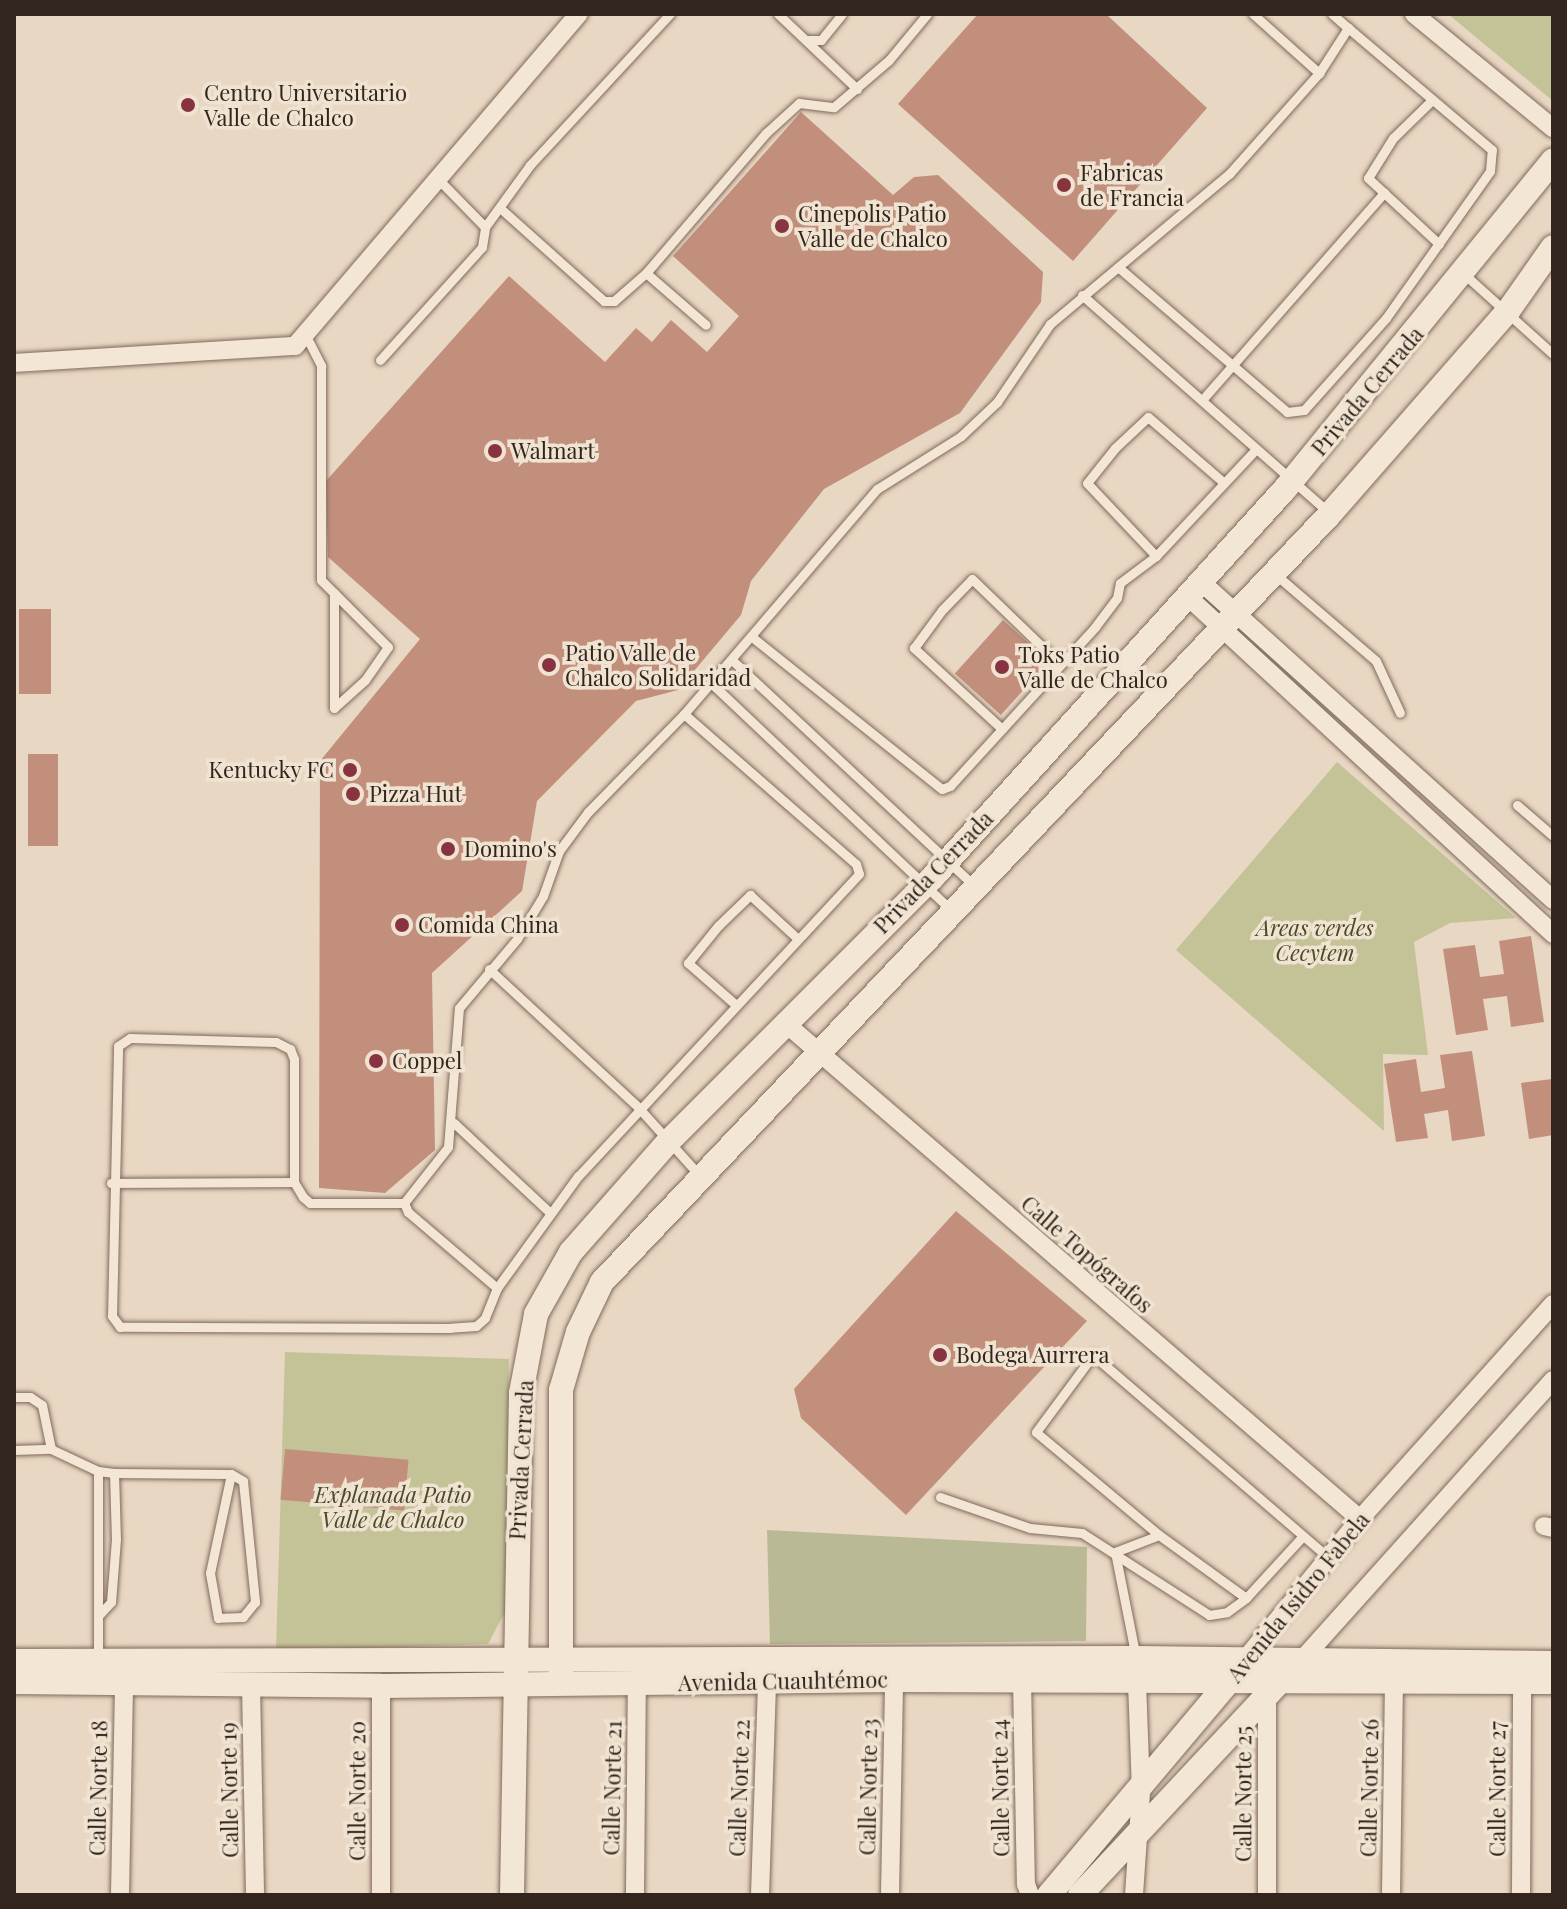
<!DOCTYPE html>
<html>
<head>
<meta charset="utf-8">
<style>
  body { margin:0 }
  #map { position:relative; width:1567px; height:1909px; overflow:hidden; background:#e8d7c2; font-family:"Playfair Display",serif }
  div>[style] { position:absolute }
  [style*='--x'] { left:calc(var(--x)*1px); top:calc(var(--y)*1px); width:calc(var(--w)*1px); rotate:calc(var(--a)*1deg) }
  .green>* { inset:0; background:#c4c398 }
  .cemetery>* { inset:0; background:#bab996 }
  .building>* { inset:0; background:#c28f7d; transform-origin:0 0 }
  .roads { filter:drop-shadow(0 0 2px #806a5c) drop-shadow(0 0 2px #806a5c) }
  .lane>* { height:9px; margin:-4.5px; padding:0 4.5px; transform-origin:4.5px; border-radius:4.5px; background:#f4e6d4 }
  .street>* { height:18px; margin:-9px; padding:0 9px; transform-origin:9px; border-radius:9px; background:#f4e6d4 }
  .secondary>* { height:24px; margin:-12px; padding:0 12px; transform-origin:12px; border-radius:12px; background:#f4e6d4 }
  .dots>* { width:22px; height:22px; translate:-50% -50%; box-sizing:border-box; border:4px solid #f0e3d1; border-radius:50% }
  span { translate:-50% -50%; white-space:nowrap; text-align:center; line-height:1.15; -webkit-text-stroke:7px #f0e3d1; paint-order:stroke }
  .poi-label { font-size:22px; color:#31251e }
  .left { translate:0 -50%; text-align:left }
  .right { translate:-100% -50%; text-align:right }
  .street-label { font-size:22px; color:#31251e }
  .park-label { font-size:22px; color:#474b27; font-style:italic }
  .frame { position:absolute; inset:0; border:16px solid #31251e; pointer-events:none }
</style>
</head>
<body>
<div id="map">
  <div class="green">
    <div style="clip-path:polygon(1448px 14px,1553px 14px,1553px 101px)"></div>
    <div style="clip-path:polygon(1337px 762px,1516px 918px,1450px 923px,1414px 942px,1428px 1055px,1383px 1054px,1384px 1131px,1176px 950px)"></div>
    <div style="clip-path:polygon(285px 1352px,509px 1359px,505px 1612px,488px 1644px,276px 1651px)"></div>
  </div>
  <div class="cemetery">
    <div style="clip-path:polygon(767px 1530px,1087px 1547px,1086px 1641px,770px 1644px)"></div>
  </div>
  <div class="building">
    <div style="clip-path:polygon(978px 14px,1106px 14px,1207px 108px,1073px 261px,898px 104px)"></div>
    <div style="clip-path:polygon(801px 112px,893px 195px,914px 177px,938px 175px,1043px 272px,1041px 302px,960px 413px,824px 489px,751px 581px,741px 615px,678px 690px,636px 701px,537px 801px,522px 891px,432px 973px,435px 1150px,385px 1193px,319px 1188px,320px 761px,420px 639px,328px 557px,326px 481px,509px 276px,605px 362px,636px 328px,652px 342px,671px 320px,707px 352px,739px 316px,673px 256px)"></div>
    <div style="left:19px;top:609px;width:32px;height:85px"></div>
    <div style="left:1003px;top:620px;width:62px;height:72px;rotate:42deg"></div>
    <div style="left:28px;top:754px;width:30px;height:92px"></div>
    <div style="clip-path:polygon(1531px 936px,1544px 1022px,1511px 1027px,1507px 996px,1483px 999px,1488px 1030px,1456px 1035px,1443px 949px,1475px 945px,1480px 977px,1504px 974px,1499px 941px)"></div>
    <div style="clip-path:polygon(1472px 1051px,1485px 1136px,1452px 1141px,1448px 1110px,1424px 1114px,1428px 1138px,1396px 1142px,1384px 1064px,1416px 1059px,1421px 1092px,1445px 1088px,1440px 1055px)"></div>
    <div style="clip-path:polygon(1552px 1079px,1553px 1135px,1529px 1139px,1521px 1083px)"></div>
    <div style="clip-path:polygon(956px 1211px,1087px 1321px,906px 1515px,801px 1418px,794px 1389px)"></div>
    <div style="left:285px;top:1449px;width:124px;height:51px;rotate:5deg"></div>
  </div>
  <div class="roads">
    <div class="lane">
      <div style="--x:778;--y:14;--w:109;--a:43.5"></div>
      <div style="--x:1253;--y:14;--w:89;--a:41.8"></div>
      <div style="--x:806;--y:40;--w:15;--a:0"></div>
      <div style="--x:821;--y:40;--w:33;--a:-51"></div>
      <div style="--x:1432;--y:100;--w:54;--a:135.7"></div>
      <div style="--x:1393;--y:138;--w:47;--a:122"></div>
      <div style="--x:1368;--y:178;--w:97;--a:42.9"></div>
      <div style="--x:500;--y:208;--w:140;--a:41.8"></div>
      <div style="--x:604;--y:301;--w:10;--a:0"></div>
      <div style="--x:614;--y:301;--w:43;--a:-41.2"></div>
      <div style="--x:646;--y:273;--w:184;--a:-49.4"></div>
      <div style="--x:766;--y:133;--w:45;--a:-42.3"></div>
      <div style="--x:799;--y:103;--w:35;--a:7"></div>
      <div style="--x:834;--y:107;--w:72;--a:-40.5"></div>
      <div style="--x:889;--y:60;--w:60;--a:-50.4"></div>
      <div style="--x:485;--y:227;--w:77;--a:-54"></div>
      <div style="--x:530;--y:165;--w:206;--a:-47.2"></div>
      <div style="--x:1118;--y:267;--w:223;--a:40.6"></div>
      <div style="--x:1287;--y:412;--w:17;--a:-7"></div>
      <div style="--x:1304;--y:410;--w:123;--a:-48.3"></div>
      <div style="--x:1386;--y:318;--w:180;--a:-54.7"></div>
      <div style="--x:1490;--y:171;--w:21;--a:-85"></div>
      <div style="--x:1492;--y:150;--w:189;--a:-139.7"></div>
      <div style="--x:646;--y:273;--w:79;--a:40.9"></div>
      <div style="--x:1464;--y:274;--w:120;--a:42"></div>
      <div style="--x:1082;--y:295;--w:331;--a:41.4"></div>
      <div style="--x:305;--y:334;--w:36;--a:63"></div>
      <div style="--x:321;--y:366;--w:214;--a:90"></div>
      <div style="--x:321;--y:580;--w:18;--a:45"></div>
      <div style="--x:334;--y:593;--w:115;--a:90"></div>
      <div style="--x:380;--y:360;--w:152;--a:-47.9"></div>
      <div style="--x:482;--y:247;--w:20;--a:-81"></div>
      <div style="--x:485;--y:227;--w:67;--a:-134.4"></div>
      <div style="--x:1202;--y:400;--w:276;--a:-48.7"></div>
      <div style="--x:1156;--y:556;--w:100;--a:-133.4"></div>
      <div style="--x:1087;--y:483;--w:45;--a:-51.3"></div>
      <div style="--x:1115;--y:448;--w:45;--a:-43.2"></div>
      <div style="--x:1148;--y:417;--w:99;--a:40.9"></div>
      <div style="--x:1275;--y:574;--w:133;--a:40.7"></div>
      <div style="--x:1376;--y:661;--w:57;--a:65.2"></div>
      <div style="--x:752;--y:637;--w:243;--a:38.7"></div>
      <div style="--x:942;--y:789;--w:9;--a:-21"></div>
      <div style="--x:950;--y:786;--w:215;--a:-47.6"></div>
      <div style="--x:1095;--y:627;--w:36;--a:-53"></div>
      <div style="--x:1117;--y:598;--w:15;--a:-79"></div>
      <div style="--x:1120;--y:583;--w:45;--a:-36.9"></div>
      <div style="--x:1156;--y:556;--w:146;--a:-46.9"></div>
      <div style="--x:732;--y:660;--w:330;--a:43"></div>
      <div style="--x:711;--y:683;--w:333;--a:43.4"></div>
      <div style="--x:334;--y:708;--w:42;--a:-42.1"></div>
      <div style="--x:365;--y:680;--w:40;--a:-55.1"></div>
      <div style="--x:388;--y:647;--w:76;--a:-135"></div>
      <div style="--x:684;--y:714;--w:228;--a:41.1"></div>
      <div style="--x:856;--y:864;--w:10;--a:73"></div>
      <div style="--x:859;--y:874;--w:413;--a:132.9"></div>
      <div style="--x:578;--y:1176;--w:138;--a:125.9"></div>
      <div style="--x:497;--y:1288;--w:32;--a:112"></div>
      <div style="--x:485;--y:1318;--w:12;--a:138"></div>
      <div style="--x:476;--y:1326;--w:26;--a:176"></div>
      <div style="--x:450;--y:1328;--w:330;--a:-179.8"></div>
      <div style="--x:120;--y:1327;--w:14;--a:-126"></div>
      <div style="--x:112;--y:1316;--w:270;--a:-88.7"></div>
      <div style="--x:118;--y:1046;--w:14;--a:-34"></div>
      <div style="--x:130;--y:1038;--w:146;--a:1.6"></div>
      <div style="--x:276;--y:1042;--w:16;--a:27"></div>
      <div style="--x:290;--y:1049;--w:11;--a:68"></div>
      <div style="--x:294;--y:1059;--w:123;--a:90"></div>
      <div style="--x:294;--y:1182;--w:17;--a:59"></div>
      <div style="--x:303;--y:1197;--w:9;--a:41"></div>
      <div style="--x:310;--y:1203;--w:94;--a:0"></div>
      <div style="--x:404;--y:1203;--w:71;--a:-51.8"></div>
      <div style="--x:448;--y:1147;--w:139;--a:-85.5"></div>
      <div style="--x:459;--y:1008;--w:90;--a:-50"></div>
      <div style="--x:517;--y:939;--w:50;--a:-58.8"></div>
      <div style="--x:543;--y:896;--w:48;--a:-70.4"></div>
      <div style="--x:559;--y:851;--w:49;--a:-53.4"></div>
      <div style="--x:588;--y:812;--w:137;--a:-45.6"></div>
      <div style="--x:684;--y:714;--w:296;--a:-49.4"></div>
      <div style="--x:877;--y:489;--w:99;--a:-32.2"></div>
      <div style="--x:961;--y:436;--w:50;--a:-43.4"></div>
      <div style="--x:997;--y:402;--w:94;--a:-55.8"></div>
      <div style="--x:1050;--y:324;--w:234;--a:-40"></div>
      <div style="--x:1229;--y:174;--w:135;--a:-48.3"></div>
      <div style="--x:1319;--y:73;--w:54;--a:-57.2"></div>
      <div style="--x:1348;--y:28;--w:21;--a:-139"></div>
      <div style="--x:1002;--y:729;--w:120;--a:-137.4"></div>
      <div style="--x:914;--y:648;--w:47;--a:-53.6"></div>
      <div style="--x:942;--y:610;--w:43;--a:-45.9"></div>
      <div style="--x:972;--y:579;--w:122;--a:44"></div>
      <div style="--x:1517;--y:805;--w:48;--a:40.7"></div>
      <div style="--x:489;--y:969;--w:203;--a:42.8"></div>
      <div style="--x:638;--y:1107;--w:94;--a:48"></div>
      <div style="--x:736;--y:1005;--w:64;--a:-138.8"></div>
      <div style="--x:688;--y:963;--w:48;--a:-51"></div>
      <div style="--x:718;--y:926;--w:45;--a:-44.1"></div>
      <div style="--x:750;--y:895;--w:64;--a:42.5"></div>
      <div style="--x:454;--y:1123;--w:130;--a:43.1"></div>
      <div style="--x:111;--y:1183;--w:183;--a:-0.3"></div>
      <div style="--x:404;--y:1203;--w:10;--a:66"></div>
      <div style="--x:408;--y:1212;--w:117;--a:40.5"></div>
      <div style="--x:14;--y:1397;--w:16;--a:0"></div>
      <div style="--x:30;--y:1397;--w:14;--a:34"></div>
      <div style="--x:42;--y:1405;--w:45;--a:78.4"></div>
      <div style="--x:51;--y:1449;--w:52;--a:25.1"></div>
      <div style="--x:98;--y:1471;--w:188;--a:90"></div>
      <div style="--x:14;--y:1450;--w:37;--a:-2"></div>
      <div style="--x:98;--y:1471;--w:16;--a:7"></div>
      <div style="--x:114;--y:1473;--w:66;--a:88.3"></div>
      <div style="--x:116;--y:1539;--w:63;--a:94.5"></div>
      <div style="--x:111;--y:1602;--w:19;--a:133"></div>
      <div style="--x:114;--y:1473;--w:117;--a:0.5"></div>
      <div style="--x:231;--y:1474;--w:14;--a:30"></div>
      <div style="--x:243;--y:1481;--w:122;--a:84.3"></div>
      <div style="--x:255;--y:1602;--w:19;--a:129"></div>
      <div style="--x:243;--y:1617;--w:25;--a:178"></div>
      <div style="--x:218;--y:1618;--w:46;--a:-100.1"></div>
      <div style="--x:210;--y:1573;--w:101;--a:-78"></div>
      <div style="--x:940;--y:1497;--w:95;--a:19"></div>
      <div style="--x:1030;--y:1528;--w:52;--a:5.5"></div>
      <div style="--x:1082;--y:1533;--w:151;--a:32.8"></div>
      <div style="--x:1209;--y:1615;--w:18;--a:-9"></div>
      <div style="--x:1227;--y:1612;--w:24;--a:-36"></div>
      <div style="--x:1246;--y:1598;--w:84;--a:-47.4"></div>
      <div style="--x:1159;--y:1535;--w:160;--a:-140.1"></div>
      <div style="--x:1036;--y:1432;--w:96;--a:-53.5"></div>
      <div style="--x:1093;--y:1355;--w:311;--a:40.7"></div>
      <div style="--x:1115;--y:1552;--w:47;--a:-21.1"></div>
      <div style="--x:1159;--y:1535;--w:107;--a:35.9"></div>
      <div style="--x:1115;--y:1552;--w:108;--a:78.8"></div>
    </div>
    <div class="street">
      <div style="--x:1414;--y:14;--w:180;--a:39.4"></div>
      <div style="--x:14;--y:363;--w:282;--a:-3.5"></div>
      <div style="--x:295;--y:346;--w:437;--a:-49.5"></div>
      <div style="--x:1199;--y:580;--w:477;--a:42.1"></div>
      <div style="--x:1186;--y:595;--w:500;--a:42.7"></div>
      <div style="--x:784;--y:1022;--w:761;--a:40.79"></div>
      <div style="--x:1544;--y:1526;--w:9;--a:13"></div>
      <div style="--x:1243;--y:1662;--w:185;--a:-50.7"></div>
      <div style="--x:1360;--y:1519;--w:289;--a:-48.1"></div>
      <div style="--x:1299;--y:1663;--w:380;--a:-48.1"></div>
      <div style="--x:1022;--y:1680;--w:204;--a:88.9"></div>
      <div style="--x:1026;--y:1884;--w:12;--a:70"></div>
      <div style="--x:251;--y:1685;--w:210;--a:88.9"></div>
      <div style="--x:381;--y:1686;--w:209;--a:90"></div>
      <div style="--x:1267;--y:1694;--w:201;--a:90"></div>
      <div style="--x:120;--y:1895;--w:213;--a:-88.9"></div>
      <div style="--x:635;--y:1895;--w:213;--a:-89.5"></div>
      <div style="--x:760;--y:1895;--w:213;--a:-88.1"></div>
      <div style="--x:890;--y:1895;--w:215;--a:-88.9"></div>
      <div style="--x:1134;--y:1895;--w:104;--a:-86.1"></div>
      <div style="--x:1141;--y:1791;--w:110;--a:-92.1"></div>
      <div style="--x:1391;--y:1895;--w:213;--a:-89.2"></div>
      <div style="--x:1521;--y:1895;--w:213;--a:-89.7"></div>
    </div>
    <div class="secondary">
      <div style="--x:14;--y:1661;--w:1122;--a:-0.15"></div>
      <div style="--x:1136;--y:1658;--w:417;--a:0.7"></div>
      <div style="--x:561;--y:1681;--w:291;--a:-90"></div>
      <div style="--x:561;--y:1390;--w:60;--a:-73.7"></div>
      <div style="--x:578;--y:1332;--w:55;--a:-64.4"></div>
      <div style="--x:602;--y:1282;--w:1058;--a:-46.53"></div>
      <div style="--x:1330;--y:514;--w:270;--a:-48.8"></div>
      <div style="--x:1508;--y:311;--w:78;--a:-54.9"></div>
      <div style="--x:14;--y:1682;--w:367;--a:0.6"></div>
      <div style="--x:381;--y:1686;--w:513;--a:-0.67"></div>
      <div style="--x:894;--y:1680;--w:659;--a:0.17"></div>
      <div style="--x:512;--y:1895;--w:502;--a:-88.97"></div>
      <div style="--x:521;--y:1393;--w:80;--a:-79.2"></div>
      <div style="--x:536;--y:1314;--w:71;--a:-60.6"></div>
      <div style="--x:571;--y:1252;--w:148;--a:-48.6"></div>
      <div style="--x:669;--y:1141;--w:373;--a:-45"></div>
      <div style="--x:933;--y:877;--w:524;--a:-47.79"></div>
      <div style="--x:1285;--y:489;--w:424;--a:-50.8"></div>
      <div style="--x:1049;--y:1895;--w:289;--a:-49.9"></div>
      <div style="--x:1080;--y:1895;--w:301;--a:-46.9"></div>
    </div>
  </div>
  <div class="dots">
    <div style="left:188px;top:105px;background:#873340"></div>
    <div style="left:1064px;top:185px;background:#873340"></div>
    <div style="left:782px;top:226px;background:#873340"></div>
    <div style="left:495px;top:451px;background:#873340"></div>
    <div style="left:549px;top:665px;background:#873340"></div>
    <div style="left:1002px;top:667px;background:#873340"></div>
    <div style="left:350px;top:770px;background:#873340"></div>
    <div style="left:353px;top:794px;background:#873340"></div>
    <div style="left:448px;top:849px;background:#873340"></div>
    <div style="left:402px;top:925px;background:#873340"></div>
    <div style="left:376px;top:1061px;background:#873340"></div>
    <div style="left:940px;top:1355px;background:#873340"></div>
  </div>
  <div class="poi-label">
    <span class="left" style="left:204px;top:105px">Centro Universitario<br>Valle de Chalco</span>
    <span class="left" style="left:1080px;top:185px">Fabricas<br>de Francia</span>
    <span class="left" style="left:798px;top:226px">Cinepolis Patio<br>Valle de Chalco</span>
    <span class="left" style="left:511px;top:451px">Walmart</span>
    <span class="left" style="left:565px;top:665px">Patio Valle de<br>Chalco Solidaridad</span>
    <span class="left" style="left:1018px;top:667px">Toks Patio<br>Valle de Chalco</span>
    <span class="right" style="left:334px;top:770px">Kentucky FC</span>
    <span class="left" style="left:369px;top:794px">Pizza Hut</span>
    <span class="left" style="left:464px;top:849px">Domino's</span>
    <span class="left" style="left:418px;top:925px">Comida China</span>
    <span class="left" style="left:392px;top:1061px">Coppel</span>
    <span class="left" style="left:956px;top:1355px">Bodega Aurrera</span>
  </div>
  <div class="street-label">
    <span style="left:1367px;top:391px;rotate:-50deg">Privada Cerrada</span>
    <span style="left:933px;top:872px;rotate:-46deg">Privada Cerrada</span>
    <span style="left:1087px;top:1254px;rotate:41deg">Calle Topógrafos</span>
    <span style="left:521px;top:1460px;rotate:-87deg">Privada Cerrada</span>
    <span style="left:1298px;top:1597px;rotate:-51deg">Avenida Isidro Fabela</span>
    <span style="left:783px;top:1681px;rotate:-1deg">Avenida Cuauhtémoc</span>
    <span style="left:868px;top:1787px;rotate:-89deg">Calle Norte 23</span>
    <span style="left:98px;top:1788px;rotate:-89deg">Calle Norte 18</span>
    <span style="left:612px;top:1788px;rotate:-89deg">Calle Norte 21</span>
    <span style="left:739px;top:1788px;rotate:-88deg">Calle Norte 22</span>
    <span style="left:1000px;top:1788px;rotate:-91deg">Calle Norte 24</span>
    <span style="left:1369px;top:1788px;rotate:-89deg">Calle Norte 26</span>
    <span style="left:1497px;top:1789px;rotate:-90deg">Calle Norte 27</span>
    <span style="left:229px;top:1790px;rotate:-91deg">Calle Norte 19</span>
    <span style="left:357px;top:1791px;rotate:-90deg">Calle Norte 20</span>
    <span style="left:1243px;top:1794px;rotate:-90deg">Calle Norte 25</span>
  </div>
  <div class="park-label">
    <span style="left:1315px;top:940px">Areas verdes<br>Cecytem</span>
    <span style="left:393px;top:1507px">Explanada Patio<br>Valle de Chalco</span>
  </div>
  <div class="frame"></div>
</div>
</body>
</html>
